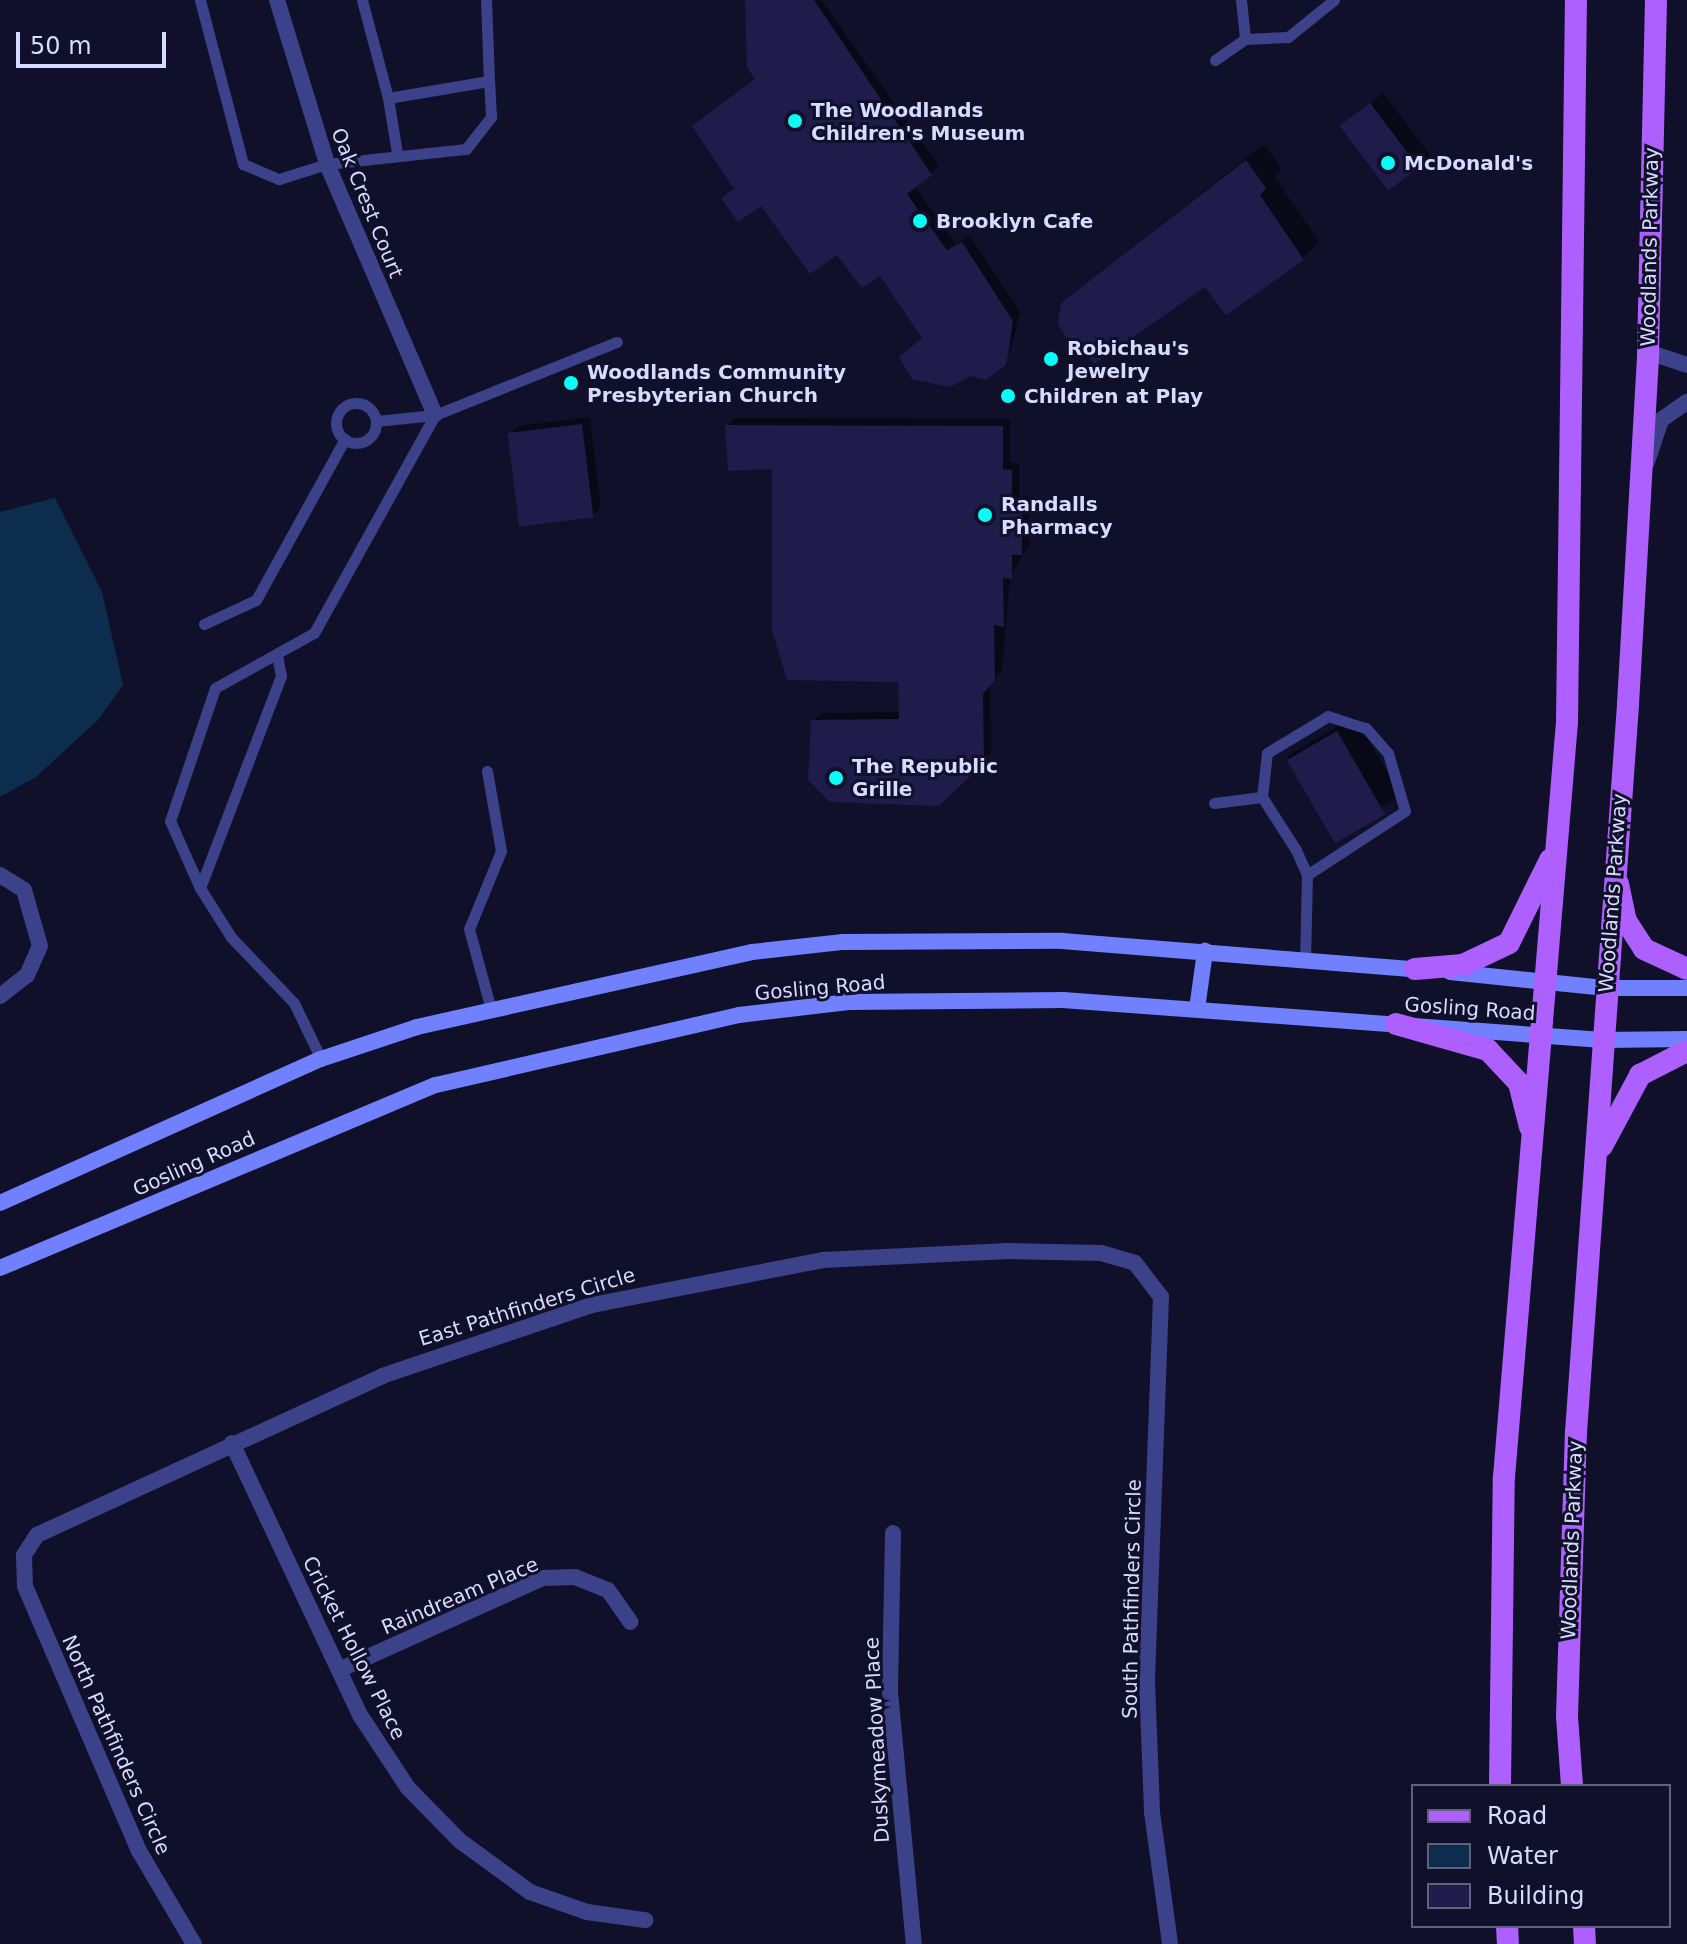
<!DOCTYPE html>
<html>
<head>
<meta charset="utf-8">
<style>
  body { margin:0 }
  #map { position:relative; width:1687px; height:1944px; overflow:hidden; background:#11102a; font-family:"DejaVu Sans",sans-serif }
  div>[style] { position:absolute }
  [style*='--x'] { left:calc(var(--x)*1px); top:calc(var(--y)*1px); width:calc(var(--w)*1px); rotate:calc(var(--a)*1deg) }
  .water>* { inset:0; background:#0c2d4d }
  .shadow>* { inset:0; background:#0007; transform-origin:0 0 }
  .building>* { inset:0; background:#1f1c4b; transform-origin:0 0 }
  .service>* { height:11px; margin:-5.5px; padding:0 5.5px; transform-origin:5.5px; border-radius:5.5px; background:#3b4289 }
  .service>.ring { margin:-5.5px; padding:0; box-sizing:content-box; background:none; border:11px solid #3b4289; border-radius:50% }
  .minor>* { height:16px; margin:-8px; padding:0 8px; transform-origin:8px; border-radius:8px; background:#3b4289 }
  .secondary>* { height:16px; margin:-8px; padding:0 8px; transform-origin:8px; border-radius:8px; background:#7080ff }
  .primary>* { height:22px; margin:-11px; padding:0 11px; transform-origin:11px; border-radius:11px; background:#ae60ff }
  .dots>* { width:22px; height:22px; translate:-50% -50%; box-sizing:border-box; border:4px solid #11102a; border-radius:50% }
  span { translate:-50% -50%; white-space:nowrap; text-align:center; line-height:1.15; -webkit-text-stroke:6px #11102a; paint-order:stroke }
  .poi-label { font-size:20px; color:#d9daff; font-weight:700 }
  .left { translate:0 -50%; text-align:left }
  .street-label { font-size:20px; color:#d9daff }
  .legend { position:absolute; left:1411px; top:1784px; width:260px; height:144px; box-sizing:border-box; background:#11102a; border:2px solid #61617f; margin:0; padding:10px 14px; list-style:none; font-size:24px; color:#d9daff }
  .legend li { display:flex; align-items:center; gap:16px; height:40px }
  .legend b { width:40px; border:2px solid #61617f }
  .scale { position:absolute; left:16px; top:32px; width:150px; height:36px; box-sizing:border-box; border:4px solid #d9daff; border-top:0; padding-left:10px; font-size:24px; line-height:28px; white-space:nowrap; color:#d9daff; -webkit-text-stroke:6px #11102a; paint-order:stroke }
</style>
</head>
<body>
<div id="map">
  <div class="water">
    <div style="clip-path:polygon(55px 498px,102px 592px,123px 685px,98px 720px,36px 777px,0 797px,0 512px)"></div>
  </div>
  <div class="shadow">
    <div style="clip-path:polygon(747px 0,821px 0,939px 166px,915px 186px,955px 244px,970px 236px,1020px 312px,1009px 359px,1013px 311px,1004px 364px,925px 337px,880px 274px,762px 203px,724px 198px,735px 188px,756px 78px)"></div>
    <div style="clip-path:polygon(1383px 93px,1430px 155px,1417px 167px,1343px 126px)"></div>
    <div style="clip-path:polygon(1264px 144px,1282px 170px,1275px 177px,1319px 242px,1303px 258px,1226px 312px,1206px 284px,1062px 304px)"></div>
    <div style="clip-path:polygon(590px 417px,601px 507px,593px 515px,510px 434px,518px 426px)"></div>
    <div style="clip-path:polygon(735px 418px,1010px 419px,1010px 462px,1019px 463px,1019px 496px,1029px 497px,1029px 545px,1010px 577px,1002px 670px,990px 684px,991px 753px,938px 804px,813px 721px,821px 713px,901px 712px,900px 680px,774px 467px,727px 426px)"></div>
    <div style="left:1354px;top:716px;width:92px;height:79px;rotate:59deg"></div>
  </div>
  <div class="building">
    <div style="clip-path:polygon(745px 0,814px 0,932px 175px,907px 194px,947px 250px,962px 242px,1013px 321px,1006px 365px,986px 380px,970px 376px,950px 387px,912px 379px,899px 357px,922px 338px,880px 276px,862px 288px,837px 255px,810px 274px,761px 206px,738px 222px,721px 198px,734px 189px,692px 126px,755px 79px,747px 68px)"></div>
    <div style="left:1370px;top:103px;width:81px;height:38px;rotate:53deg"></div>
    <div style="clip-path:polygon(1246px 160px,1266px 188px,1260px 195px,1304px 260px,1226px 315px,1205px 287px,1094px 364px,1084px 348px,1076px 354px,1058px 324px,1061px 303px)"></div>
    <div style="left:582px;top:424px;width:94px;height:75px;rotate:83deg"></div>
    <div style="clip-path:polygon(725px 425px,1003px 426px,1003px 469px,1012px 470px,1012px 504px,1022px 505px,1022px 555px,1012px 555px,1012px 579px,1003px 578px,1004px 627px,994px 625px,995px 680px,983px 694px,984px 763px,939px 806px,830px 802px,808px 780px,811px 720px,899px 719px,898px 682px,787px 680px,772px 630px,772px 469px,728px 471px)"></div>
    <div style="left:1337px;top:731px;width:96px;height:58px;rotate:60deg"></div>
  </div>
  <div class="service">
    <div style="--x:200;--y:0;--w:170;--a:75.3"></div>
    <div style="--x:243;--y:164;--w:39;--a:23"></div>
    <div style="--x:279;--y:179;--w:50;--a:-17.4"></div>
    <div style="--x:327;--y:164;--w:140;--a:-6.2"></div>
    <div style="--x:466;--y:149;--w:41;--a:-52"></div>
    <div style="--x:491;--y:117;--w:36;--a:-93"></div>
    <div style="--x:362;--y:0;--w:101;--a:75.1"></div>
    <div style="--x:388;--y:98;--w:102;--a:-9.6"></div>
    <div style="--x:489;--y:81;--w:81;--a:-92.1"></div>
    <div style="--x:1241;--y:0;--w:39;--a:84"></div>
    <div style="--x:1215;--y:60;--w:37;--a:-35"></div>
    <div style="--x:1245;--y:39;--w:43;--a:-2.7"></div>
    <div style="--x:1288;--y:37;--w:59;--a:-38.8"></div>
    <div style="--x:388;--y:98;--w:56;--a:80.7"></div>
    <div class="ring" style="left:336px;top:403px;width:29px;height:29px"></div>
    <div style="--x:376;--y:421;--w:59;--a:-5.8"></div>
    <div style="--x:435;--y:415;--w:196;--a:-21.9"></div>
    <div style="--x:204;--y:624;--w:57;--a:-24.8"></div>
    <div style="--x:256;--y:600;--w:184;--a:-61.1"></div>
    <div style="--x:487;--y:771;--w:81;--a:80.1"></div>
    <div style="--x:501;--y:851;--w:84;--a:112.3"></div>
    <div style="--x:469;--y:929;--w:80;--a:74.7"></div>
    <div style="--x:1262;--y:797;--w:44;--a:-83.5"></div>
    <div style="--x:1267;--y:753;--w:71;--a:-31.2"></div>
    <div style="--x:1328;--y:716;--w:40;--a:18"></div>
    <div style="--x:1366;--y:728;--w:33;--a:49"></div>
    <div style="--x:1388;--y:753;--w:60;--a:73.7"></div>
    <div style="--x:1405;--y:811;--w:117;--a:146.9"></div>
    <div style="--x:1214;--y:803;--w:48;--a:-7.1"></div>
    <div style="--x:1262;--y:797;--w:63;--a:57.3"></div>
    <div style="--x:1296;--y:850;--w:27;--a:66"></div>
    <div style="--x:1307;--y:875;--w:85;--a:91.3"></div>
    <div style="--x:200;--y:888;--w:227;--a:-69.1"></div>
    <div style="--x:281;--y:676;--w:20;--a:-101"></div>
    <div style="--x:321;--y:1059;--w:62;--a:-115.7"></div>
    <div style="--x:294;--y:1003;--w:91;--a:-133.7"></div>
    <div style="--x:231;--y:937;--w:58;--a:-122.3"></div>
    <div style="--x:200;--y:888;--w:73;--a:-114.1"></div>
    <div style="--x:170;--y:821;--w:140;--a:-71.3"></div>
    <div style="--x:215;--y:688;--w:113;--a:-29.1"></div>
    <div style="--x:314;--y:633;--w:249;--a:-61"></div>
  </div>
  <div class="minor">
    <div style="--x:277;--y:0;--w:171;--a:73"></div>
    <div style="--x:327;--y:164;--w:273;--a:66.7"></div>
    <div style="--x:1648;--y:352;--w:41;--a:18.4"></div>
    <div style="--x:1647;--y:462;--w:44;--a:-71.6"></div>
    <div style="--x:1661;--y:420;--w:32;--a:-35"></div>
    <div style="--x:0;--y:875;--w:28;--a:32"></div>
    <div style="--x:24;--y:890;--w:58;--a:74.1"></div>
    <div style="--x:40;--y:946;--w:32;--a:114"></div>
    <div style="--x:27;--y:975;--w:34;--a:142"></div>
    <div style="--x:232;--y:1443;--w:301;--a:64.8"></div>
    <div style="--x:360;--y:1715;--w:87;--a:56.7"></div>
    <div style="--x:408;--y:1788;--w:74;--a:45.5"></div>
    <div style="--x:460;--y:1841;--w:87;--a:36.1"></div>
    <div style="--x:530;--y:1892;--w:60;--a:19.3"></div>
    <div style="--x:587;--y:1912;--w:59;--a:7.9"></div>
    <div style="--x:893;--y:1533;--w:159;--a:91.1"></div>
    <div style="--x:890;--y:1692;--w:253;--a:84.6"></div>
    <div style="--x:339;--y:1670;--w:224;--a:-24.3"></div>
    <div style="--x:543;--y:1578;--w:32;--a:-2"></div>
    <div style="--x:575;--y:1577;--w:35;--a:22"></div>
    <div style="--x:608;--y:1590;--w:39;--a:55"></div>
    <div style="--x:194;--y:1944;--w:108;--a:-120.6"></div>
    <div style="--x:139;--y:1851;--w:288;--a:-113.3"></div>
    <div style="--x:25;--y:1586;--w:31;--a:-92"></div>
    <div style="--x:24;--y:1555;--w:24;--a:-57"></div>
    <div style="--x:37;--y:1535;--w:380;--a:-24.7"></div>
    <div style="--x:382;--y:1376;--w:222;--a:-18.7"></div>
    <div style="--x:592;--y:1305;--w:235;--a:-11"></div>
    <div style="--x:823;--y:1260;--w:185;--a:-2.8"></div>
    <div style="--x:1008;--y:1251;--w:93;--a:1.2"></div>
    <div style="--x:1101;--y:1253;--w:35;--a:16"></div>
    <div style="--x:1135;--y:1263;--w:43;--a:52.6"></div>
    <div style="--x:1161;--y:1297;--w:384;--a:92.1"></div>
    <div style="--x:1147;--y:1681;--w:131;--a:87.8"></div>
    <div style="--x:1152;--y:1812;--w:133;--a:82.2"></div>
  </div>
  <div class="secondary">
    <div style="--x:1450;--y:972;--w:157;--a:5.9"></div>
    <div style="--x:1606;--y:988;--w:81;--a:0"></div>
    <div style="--x:1197;--y:1009;--w:59;--a:-82.1"></div>
    <div style="--x:0;--y:1203;--w:352;--a:-24.2"></div>
    <div style="--x:321;--y:1059;--w:101;--a:-18.4"></div>
    <div style="--x:417;--y:1027;--w:343;--a:-12.6"></div>
    <div style="--x:752;--y:952;--w:92;--a:-6.3"></div>
    <div style="--x:843;--y:942;--w:219;--a:-0.3"></div>
    <div style="--x:1062;--y:941;--w:365;--a:4.6"></div>
    <div style="--x:0;--y:1268;--w:473;--a:-22.8"></div>
    <div style="--x:436;--y:1085;--w:311;--a:-13"></div>
    <div style="--x:739;--y:1015;--w:110;--a:-6.8"></div>
    <div style="--x:848;--y:1002;--w:215;--a:-0.5"></div>
    <div style="--x:1063;--y:1000;--w:541;--a:4.24"></div>
    <div style="--x:1603;--y:1040;--w:84;--a:-0.7"></div>
  </div>
  <div class="primary">
    <div style="--x:1618;--y:884;--w:38;--a:78"></div>
    <div style="--x:1626;--y:921;--w:33;--a:57"></div>
    <div style="--x:1644;--y:949;--w:47;--a:24.9"></div>
    <div style="--x:1415;--y:969;--w:48;--a:-4.8"></div>
    <div style="--x:1463;--y:965;--w:51;--a:-25.6"></div>
    <div style="--x:1509;--y:943;--w:93;--a:-63.7"></div>
    <div style="--x:1396;--y:1024;--w:96;--a:15.8"></div>
    <div style="--x:1488;--y:1050;--w:45;--a:46.8"></div>
    <div style="--x:1519;--y:1083;--w:45;--a:76"></div>
    <div style="--x:1602;--y:1146;--w:81;--a:-61.8"></div>
    <div style="--x:1640;--y:1075;--w:53;--a:-27.1"></div>
    <div style="--x:1500;--y:1786;--w:309;--a:-89.3"></div>
    <div style="--x:1504;--y:1477;--w:758;--a:-85.23"></div>
    <div style="--x:1567;--y:722;--w:722;--a:-89.29"></div>
    <div style="--x:1572;--y:1786;--w:70;--a:-94.1"></div>
    <div style="--x:1567;--y:1716;--w:284;--a:-88.2"></div>
    <div style="--x:1576;--y:1432;--w:730;--a:-85.91"></div>
    <div style="--x:1628;--y:704;--w:353;--a:-86.7"></div>
    <div style="--x:1648;--y:352;--w:352;--a:-88.7"></div>
    <div style="--x:1507;--y:1926;--w:18;--a:87"></div>
    <div style="--x:1584;--y:1926;--w:18;--a:87"></div>
  </div>
  <div class="dots">
    <div style="left:795px;top:121px;background:#05fff6"></div>
    <div style="left:1388px;top:163px;background:#05fff6"></div>
    <div style="left:920px;top:221px;background:#05fff6"></div>
    <div style="left:1051px;top:359px;background:#05fff6"></div>
    <div style="left:571px;top:383px;background:#05fff6"></div>
    <div style="left:1008px;top:396px;background:#05fff6"></div>
    <div style="left:985px;top:515px;background:#05fff6"></div>
    <div style="left:836px;top:778px;background:#05fff6"></div>
  </div>
  <div class="poi-label">
    <span class="left" style="left:811px;top:122px">The Woodlands<br>Children's Museum</span>
    <span class="left" style="left:1404px;top:163px">McDonald's</span>
    <span class="left" style="left:936px;top:221px">Brooklyn Cafe</span>
    <span class="left" style="left:1067px;top:360px">Robichau's<br>Jewelry</span>
    <span class="left" style="left:587px;top:384px">Woodlands Community<br>Presbyterian Church</span>
    <span class="left" style="left:1024px;top:396px">Children at Play</span>
    <span class="left" style="left:1001px;top:516px">Randalls<br>Pharmacy</span>
    <span class="left" style="left:852px;top:778px">The Republic<br>Grille</span>
  </div>
  <div class="street-label">
    <span style="left:367px;top:203px;rotate:68deg">Oak Crest Court</span>
    <span style="left:1650px;top:247px;rotate:-89deg">Woodlands Parkway</span>
    <span style="left:1613px;top:893px;rotate:-86deg">Woodlands Parkway</span>
    <span style="left:820px;top:988px;rotate:-5deg">Gosling Road</span>
    <span style="left:1470px;top:1009px;rotate:4deg">Gosling Road</span>
    <span style="left:194px;top:1164px;rotate:-24deg">Gosling Road</span>
    <span style="left:527px;top:1307px;rotate:-17deg">East Pathfinders Circle</span>
    <span style="left:1572px;top:1540px;rotate:-88deg">Woodlands Parkway</span>
    <span style="left:460px;top:1596px;rotate:-23deg">Raindream Place</span>
    <span style="left:1132px;top:1599px;rotate:-89deg">South Pathfinders Circle</span>
    <span style="left:354px;top:1648px;rotate:63deg">Cricket Hollow Place</span>
    <span style="left:877px;top:1740px;rotate:-93deg">Duskymeadow Place</span>
    <span style="left:116px;top:1745px;rotate:66deg">North Pathfinders Circle</span>
  </div>
  <ul class="legend">
  <li><b style="height:10px;background:#ae60ff"></b>Road</li>
  <li><b style="height:22px;background:#0c2d4d"></b>Water</li>
  <li><b style="height:22px;background:#1f1c4b"></b>Building</li>
  </ul>
  <div class="scale">50 m</div>
</div>
</body>
</html>
